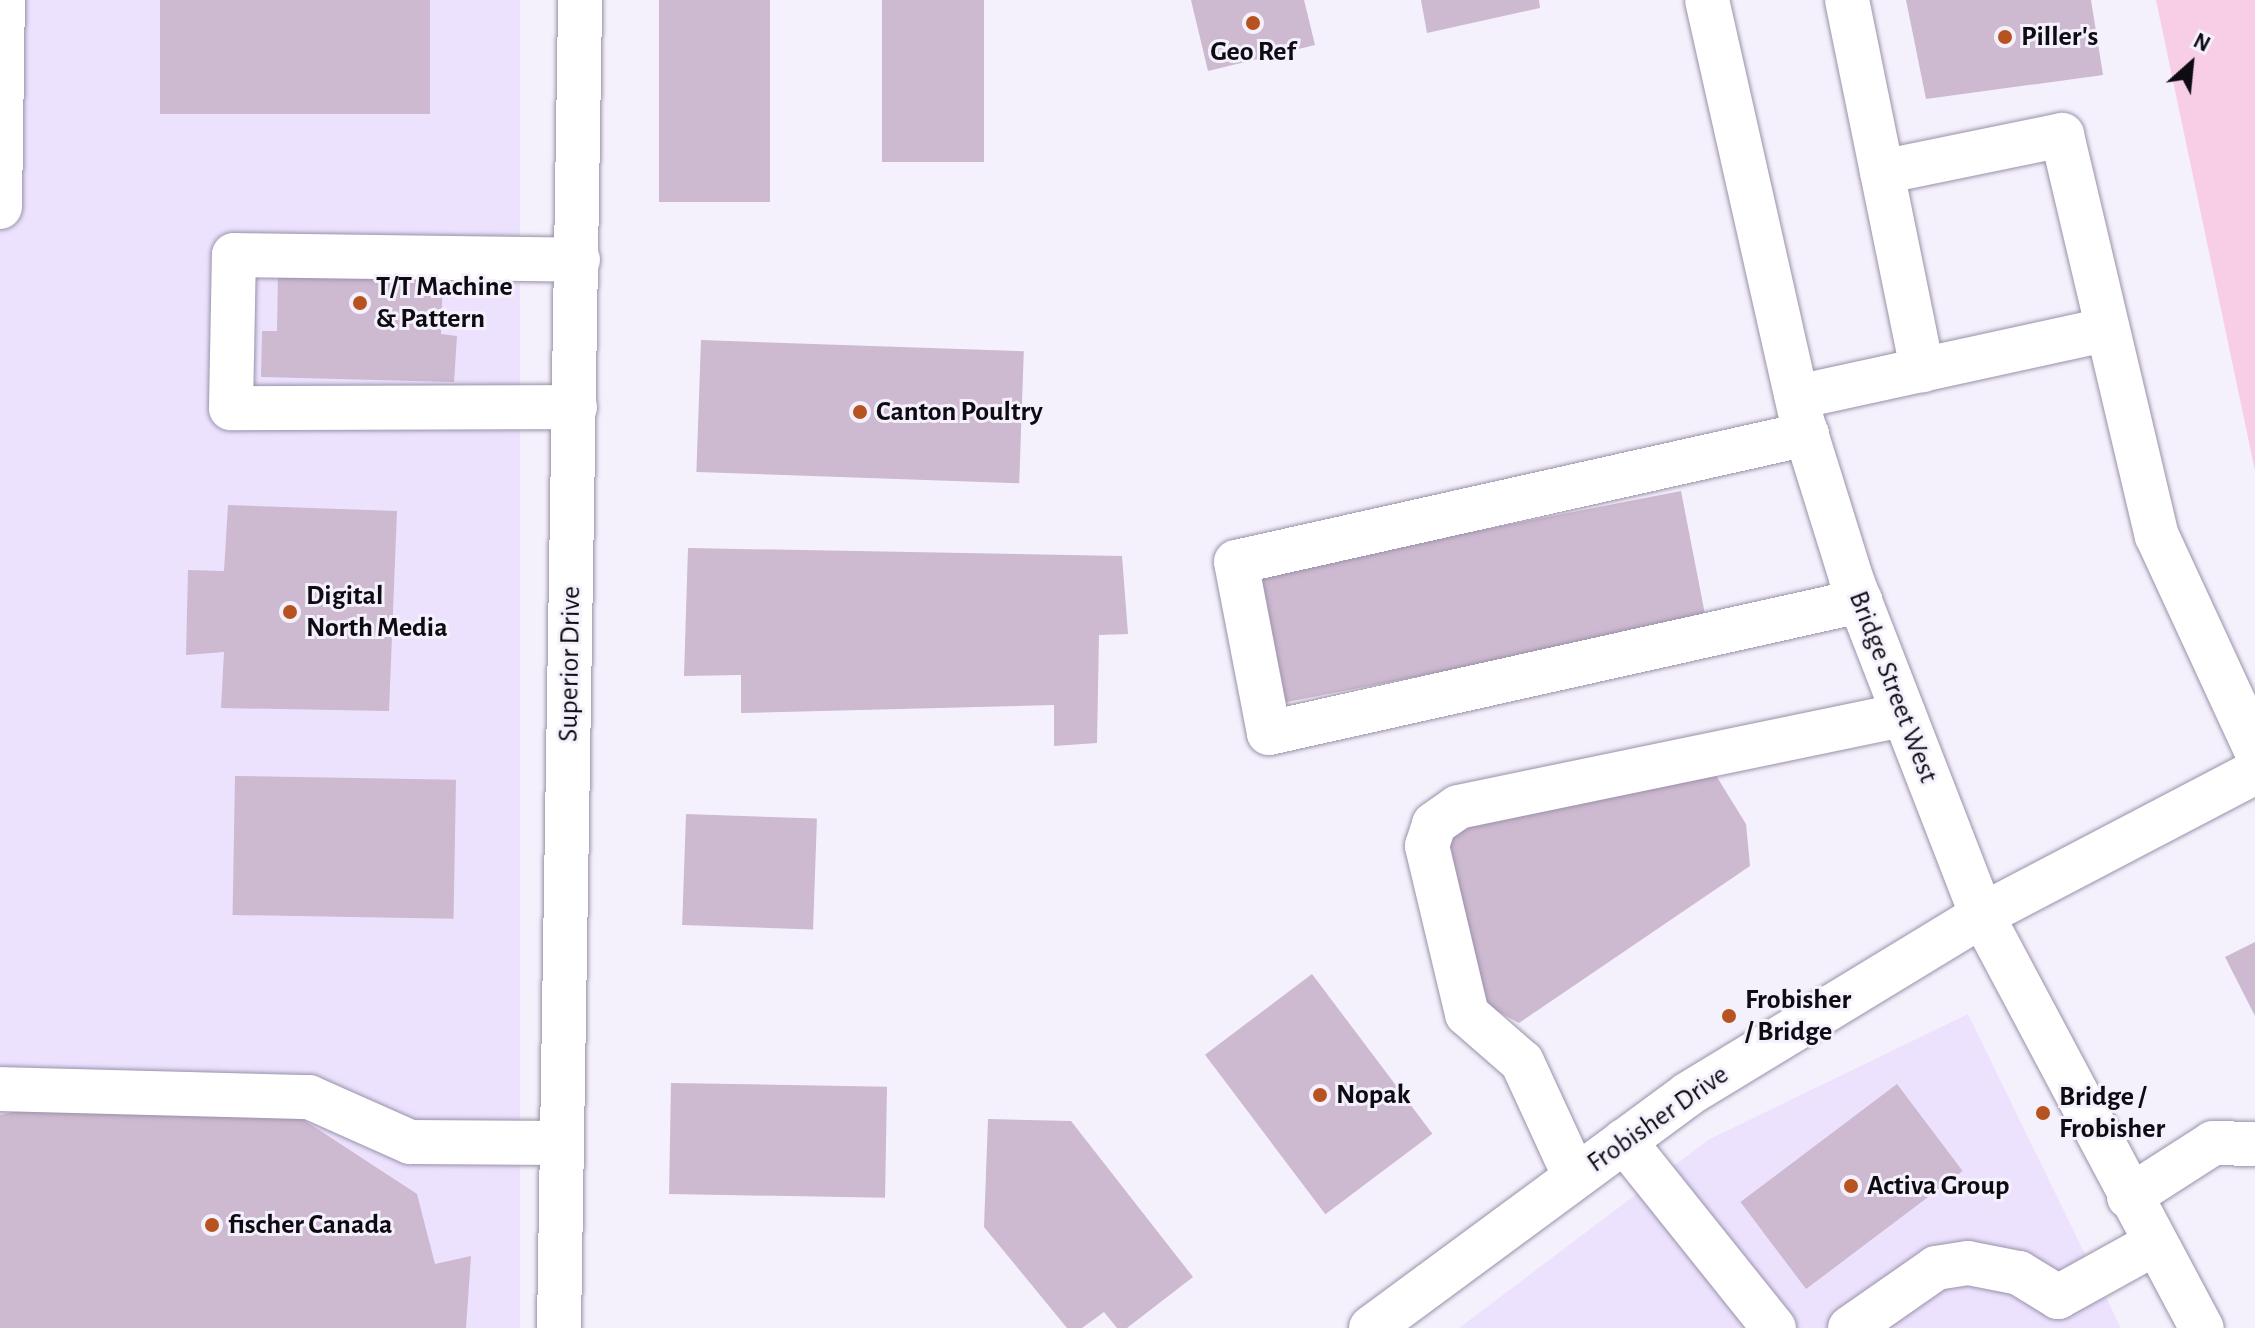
<!DOCTYPE html>
<html>
<head>
<meta charset="utf-8">
<style>
  body { margin:0 }
  #map { position:relative; width:2255px; height:1328px; overflow:hidden; background:#f5f1fc; font-family:"Alegreya Sans",sans-serif }
  div>[style] { position:absolute }
  [style*='--x'] { left:calc(var(--x)*1px); top:calc(var(--y)*1px); width:calc(var(--w)*1px); rotate:calc(var(--a)*1deg) }
  .built>* { inset:0; background:#ece2fe; transform-origin:0 0 }
  .green>* { inset:0; background:#f8cee7 }
  .building>* { inset:0; background:#cdb9d0; transform-origin:0 0 }
  .roads { filter:drop-shadow(0 0 2px #9a91aa) drop-shadow(0 0 2px #9a91aa) }
  .minor>* { height:44px; margin:-22px; padding:0 22px; transform-origin:22px; border-radius:22px; background:#fff }
  .dots>* { width:22px; height:22px; translate:-50% -50%; box-sizing:border-box; border:4px solid #f5f1fc; border-radius:50% }
  span { translate:-50% -50%; white-space:nowrap; text-align:center; line-height:1.15; -webkit-text-stroke:6px #f5f1fc; paint-order:stroke }
  .poi-label { font-size:28px; color:#0e0b13; font-weight:700 }
  .left { translate:0 -50%; text-align:left }
  .street-label { font-size:28px; color:#0e0b13 }
  .north { position:absolute; left:2151px; top:24px; width:80px; height:80px; -webkit-text-stroke:6px #f5f1fc; paint-order:stroke; rotate:27deg; font-size:22px; font-weight:700; line-height:32px; text-align:center; color:#0e0b13 }
  .north::after { content:''; display:block; margin:auto; width:28px; height:36px; background:#0e0b13; clip-path:polygon(50% 0,100% 100%,50% 72%,0 100%) }
</style>
</head>
<body>
<div id="map">
  <div class="built">
    <div style="left:0;top:0;width:520px;height:1328px"></div>
    <div style="clip-path:polygon(1968px 1014px,2121px 1328px,1459px 1328px,1708px 1140px)"></div>
  </div>
  <div class="green">
    <div style="clip-path:polygon(2156px 0,2255px 0,2255px 471px)"></div>
  </div>
  <div class="building">
    <div style="left:160px;top:0;width:270px;height:114px"></div>
    <div style="left:659px;top:0;width:111px;height:202px"></div>
    <div style="left:882px;top:0;width:102px;height:162px"></div>
    <div style="clip-path:polygon(1191px 0,1304px 0,1315px 45px,1208px 71px)"></div>
    <div style="clip-path:polygon(1421px 0,1539px 0,1540px 8px,1427px 33px)"></div>
    <div style="clip-path:polygon(1906px 0,2091px 0,2103px 75px,1926px 99px)"></div>
    <div style="clip-path:polygon(278px 270px,443px 276px,441px 334px,457px 336px,454px 382px,261px 377px,262px 331px,277px 331px)"></div>
    <div style="left:701px;top:340px;width:323px;height:132px;rotate:2deg"></div>
    <div style="left:1681px;top:491px;width:132px;height:428px;rotate:79deg"></div>
    <div style="clip-path:polygon(228px 505px,397px 511px,389px 711px,221px 708px,224px 652px,186px 655px,188px 570px,224px 571px)"></div>
    <div style="clip-path:polygon(688px 548px,1122px 556px,1128px 634px,1099px 635px,1097px 743px,1054px 746px,1054px 705px,741px 713px,741px 675px,684px 676px)"></div>
    <div style="clip-path:polygon(1712px 769px,1746px 824px,1750px 866px,1519px 1023px,1486px 1005px,1447px 831px)"></div>
    <div style="left:235px;top:776px;width:221px;height:139px;rotate:1deg"></div>
    <div style="left:686px;top:814px;width:131px;height:111px;rotate:2deg"></div>
    <div style="clip-path:polygon(2255px 942px,2255px 1016px,2225px 957px)"></div>
    <div style="left:1312px;top:974px;width:200px;height:134px;rotate:53deg"></div>
    <div style="left:671px;top:1083px;width:216px;height:111px;rotate:1deg"></div>
    <div style="left:1897px;top:1084px;width:109px;height:196px;rotate:53deg"></div>
    <div style="clip-path:polygon(52px 1103px,287px 1109px,417px 1194px,435px 1264px,471px 1256px,466px 1328px,0 1328px,0 1115px)"></div>
    <div style="clip-path:polygon(988px 1119px,1071px 1121px,1193px 1277px,1127px 1328px,1117px 1328px,1104px 1312px,1082px 1328px,1067px 1328px,984px 1227px)"></div>
  </div>
  <div class="roads">
    <div class="minor">
      <div style="--x:1707;--y:0;--w:427;--a:77.3"></div>
      <div style="--x:1801;--y:417;--w:169;--a:72.7"></div>
      <div style="--x:1851;--y:578;--w:362;--a:68.8"></div>
      <div style="--x:1982;--y:915;--w:468;--a:62"></div>
      <div style="--x:1847;--y:0;--w:378;--a:78.5"></div>
      <div style="--x:1882;--y:172;--w:184;--a:-11.6"></div>
      <div style="--x:2062;--y:135;--w:412;--a:76.7"></div>
      <div style="--x:2157;--y:536;--w:234;--a:65.2"></div>
      <div style="--x:0;--y:207;--w:207;--a:-89.2"></div>
      <div style="--x:1797;--y:397;--w:315;--a:-12.3"></div>
      <div style="--x:575;--y:407;--w:344;--a:179.8"></div>
      <div style="--x:231;--y:408;--w:153;--a:-88.9"></div>
      <div style="--x:234;--y:255;--w:344;--a:0.8"></div>
      <div style="--x:1807;--y:434;--w:585;--a:167.36"></div>
      <div style="--x:1236;--y:562;--w:174;--a:79.1"></div>
      <div style="--x:1269;--y:733;--w:606;--a:-12.59"></div>
      <div style="--x:0;--y:1089;--w:309;--a:1.5"></div>
      <div style="--x:309;--y:1097;--w:111;--a:24"></div>
      <div style="--x:410;--y:1142;--w:151;--a:0.4"></div>
      <div style="--x:1624;--y:1141;--w:240;--a:51.3"></div>
      <div style="--x:1575;--y:1177;--w:127;--a:-114.7"></div>
      <div style="--x:1522;--y:1062;--w:73;--a:-138.9"></div>
      <div style="--x:1467;--y:1014;--w:173;--a:-103.4"></div>
      <div style="--x:1427;--y:846;--w:23;--a:-72"></div>
      <div style="--x:1434;--y:824;--w:29;--a:-35"></div>
      <div style="--x:1458;--y:807;--w:455;--a:-11.7"></div>
      <div style="--x:2129;--y:1197;--w:100;--a:-32.7"></div>
      <div style="--x:2213;--y:1143;--w:42;--a:1.4"></div>
      <div style="--x:2058;--y:1297;--w:110;--a:-28.9"></div>
      <div style="--x:559;--y:1328;--w:1328;--a:-89.09"></div>
      <div style="--x:1371;--y:1328;--w:394;--a:-36.4"></div>
      <div style="--x:1688;--y:1094;--w:344;--a:-31.3"></div>
      <div style="--x:1982;--y:915;--w:308;--a:-27.6"></div>
      <div style="--x:1850;--y:1328;--w:105;--a:-34.9"></div>
      <div style="--x:1936;--y:1268;--w:32;--a:-9"></div>
      <div style="--x:1968;--y:1263;--w:52;--a:11.1"></div>
      <div style="--x:2019;--y:1273;--w:46;--a:31.6"></div>
    </div>
  </div>
  <div class="dots">
    <div style="left:1253px;top:23px;background:#b75321"></div>
    <div style="left:2005px;top:37px;background:#b75321"></div>
    <div style="left:360px;top:303px;background:#b75321"></div>
    <div style="left:860px;top:412px;background:#b75321"></div>
    <div style="left:290px;top:612px;background:#b75321"></div>
    <div style="left:1729px;top:1016px;background:#b75321"></div>
    <div style="left:1320px;top:1095px;background:#b75321"></div>
    <div style="left:2043px;top:1113px;background:#b75321"></div>
    <div style="left:1851px;top:1186px;background:#b75321"></div>
    <div style="left:212px;top:1225px;background:#b75321"></div>
  </div>
  <div class="poi-label">
    <span class="left" style="left:2021px;top:37px">Piller's</span>
    <span style="left:1253px;top:52px">Geo Ref</span>
    <span class="left" style="left:376px;top:303px">T/T Machine<br>&amp; Pattern</span>
    <span class="left" style="left:876px;top:412px">Canton Poultry</span>
    <span class="left" style="left:306px;top:612px">Digital<br>North Media</span>
    <span class="left" style="left:1745px;top:1016px">Frobisher<br>/ Bridge</span>
    <span class="left" style="left:1336px;top:1095px">Nopak</span>
    <span class="left" style="left:2059px;top:1113px">Bridge /<br>Frobisher</span>
    <span class="left" style="left:1867px;top:1186px">Activa Group</span>
    <span class="left" style="left:228px;top:1225px">fischer Canada</span>
  </div>
  <div class="street-label">
    <span style="left:570px;top:664px;rotate:-89deg">Superior Drive</span>
    <span style="left:1893px;top:687px;rotate:69deg">Bridge Street West</span>
    <span style="left:1658px;top:1119px;rotate:-35deg">Frobisher Drive</span>
  </div>
  <div class="north">N</div>
</div>
</body>
</html>
